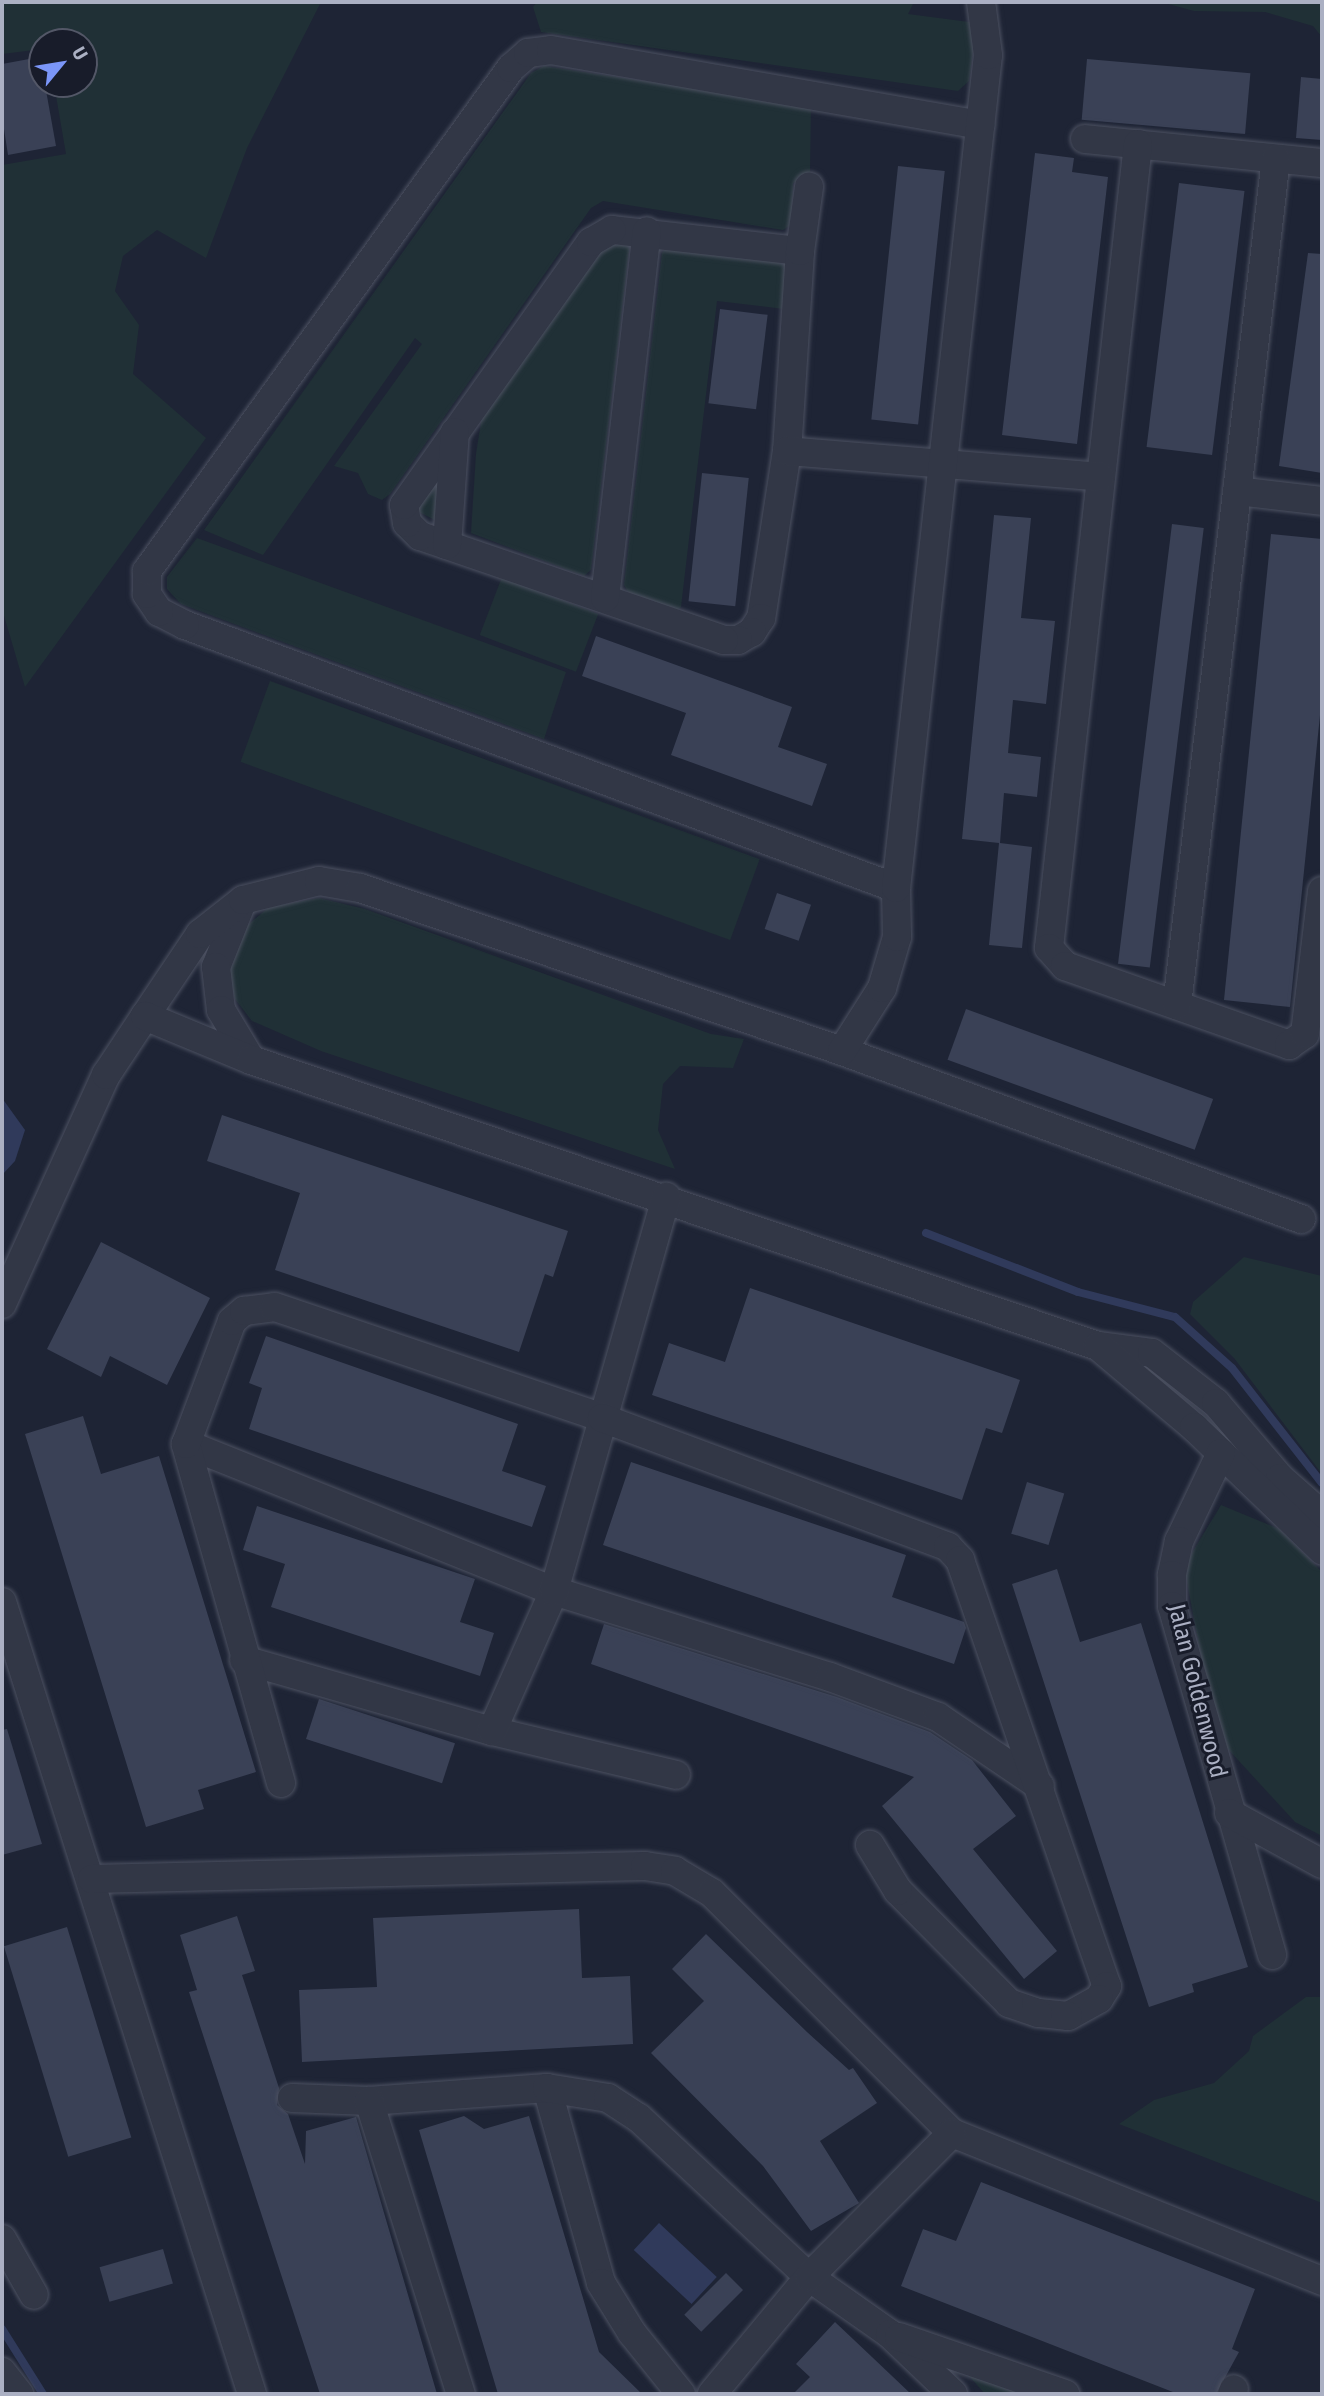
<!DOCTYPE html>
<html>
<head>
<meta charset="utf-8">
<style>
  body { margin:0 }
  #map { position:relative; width:1324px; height:2396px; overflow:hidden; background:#1e2435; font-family:"Fira Sans Condensed",sans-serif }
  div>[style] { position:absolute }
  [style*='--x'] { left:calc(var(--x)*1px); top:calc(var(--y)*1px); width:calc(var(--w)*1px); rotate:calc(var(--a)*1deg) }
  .green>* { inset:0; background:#203036; transform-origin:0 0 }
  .water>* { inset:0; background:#303a5b; transform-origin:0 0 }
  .stream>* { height:8px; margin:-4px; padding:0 4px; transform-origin:4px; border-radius:4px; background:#303a5b }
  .building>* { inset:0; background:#3a4156; transform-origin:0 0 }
  .roads { filter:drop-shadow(0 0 2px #4c5161) drop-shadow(0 0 2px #4c5161) }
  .street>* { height:28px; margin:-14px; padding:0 14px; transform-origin:14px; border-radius:14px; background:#323746 }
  span { translate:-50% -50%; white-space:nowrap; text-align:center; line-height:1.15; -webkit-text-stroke:6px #181c2a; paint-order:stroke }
  .street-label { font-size:24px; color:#abb0c3 }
  .frame { position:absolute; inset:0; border:4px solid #abb0c3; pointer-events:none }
  .north { position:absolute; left:28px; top:28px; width:70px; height:70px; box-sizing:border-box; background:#181c2a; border:2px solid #535767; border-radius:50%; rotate:60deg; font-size:19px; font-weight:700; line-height:28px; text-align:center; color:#abb0c3 }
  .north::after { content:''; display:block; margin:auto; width:24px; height:32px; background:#7b96f8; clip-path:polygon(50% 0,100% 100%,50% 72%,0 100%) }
</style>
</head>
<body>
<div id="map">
  <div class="green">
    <div style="clip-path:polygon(2px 2px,321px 2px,247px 148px,206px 258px,157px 230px,123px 256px,115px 291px,139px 325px,133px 374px,206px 438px,25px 687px,2px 609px,2px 165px,66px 154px,54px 84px,84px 84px,84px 42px,42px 42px,42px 49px,2px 54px)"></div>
    <div style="clip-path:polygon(537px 2px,914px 2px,908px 14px,977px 23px,969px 81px,958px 91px,541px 32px,533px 7px)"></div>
    <div style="clip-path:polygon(1161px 2px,1322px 2px,1322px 37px,1313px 26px,1265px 12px,1194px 11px)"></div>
    <div style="clip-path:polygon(544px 66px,811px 106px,810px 173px,793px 183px,792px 224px,783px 230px,603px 201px,591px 208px,390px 494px,382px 500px,368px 494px,358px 473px,334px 466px,422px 344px,415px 338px,263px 555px,204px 530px,531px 73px)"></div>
    <div style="clip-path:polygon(630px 242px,591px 570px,584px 576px,471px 533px,476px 454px,482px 416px,607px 244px)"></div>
    <div style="clip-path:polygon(668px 245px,785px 264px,788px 271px,784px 309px,717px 301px,681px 607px,677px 610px,628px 592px,624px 585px,662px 253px)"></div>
    <div style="clip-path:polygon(441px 469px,437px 521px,415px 510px)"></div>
    <div style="clip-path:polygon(197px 538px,566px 672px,544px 739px,181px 604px,167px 589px,167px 577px)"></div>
    <div style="left:502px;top:577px;width:103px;height:62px;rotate:21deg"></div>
    <div style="left:270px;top:681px;width:521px;height:86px;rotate:20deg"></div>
    <div style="clip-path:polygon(319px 898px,365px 909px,711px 1034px,744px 1039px,733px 1068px,680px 1066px,663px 1084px,658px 1130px,675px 1169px,321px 1051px,252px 1021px,235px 999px,229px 978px,231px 956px,243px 929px,269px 907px)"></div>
    <div style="clip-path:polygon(1244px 1257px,1322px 1276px,1322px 1474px,1234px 1358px,1190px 1314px,1193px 1302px)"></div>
    <div style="clip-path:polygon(1221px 1505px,1279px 1529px,1322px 1572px,1322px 1836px,1295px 1822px,1227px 1748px,1202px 1662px,1184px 1566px)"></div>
    <div style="clip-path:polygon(1306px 1997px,1322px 1997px,1322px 2203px,1119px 2124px,1154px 2100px,1214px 2083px,1249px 2051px,1253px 2036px)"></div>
    <div style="clip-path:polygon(984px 2376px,1030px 2394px,985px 2394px,970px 2377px)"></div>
  </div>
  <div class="water">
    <div style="clip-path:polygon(2px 1098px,25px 1130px,15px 1161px,2px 1175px)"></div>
    <div style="left:659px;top:2223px;width:79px;height:37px;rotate:43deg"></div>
  </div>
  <div class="stream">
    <div style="--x:926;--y:1233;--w:163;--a:21.2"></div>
    <div style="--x:1078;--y:1292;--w:100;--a:14.5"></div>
    <div style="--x:1175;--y:1317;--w:76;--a:41.8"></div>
    <div style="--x:1232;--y:1368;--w:146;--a:52"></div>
    <div style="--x:2;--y:2329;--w:77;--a:57.8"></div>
  </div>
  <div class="building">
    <div style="clip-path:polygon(40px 57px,56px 146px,8px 155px,2px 116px,2px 64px)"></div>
    <div style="left:1087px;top:59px;width:164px;height:61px;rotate:5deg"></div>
    <div style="clip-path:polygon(1301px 77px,1322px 79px,1322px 140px,1296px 138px)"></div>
    <div style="clip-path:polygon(1035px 153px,1074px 158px,1072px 172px,1108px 177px,1077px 444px,1002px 435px)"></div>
    <div style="left:898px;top:166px;width:47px;height:255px;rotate:6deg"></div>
    <div style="left:1179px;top:183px;width:66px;height:266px;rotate:7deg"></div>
    <div style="clip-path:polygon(1308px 253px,1322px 254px,1322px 473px,1279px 466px)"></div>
    <div style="left:720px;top:309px;width:48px;height:95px;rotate:7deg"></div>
    <div style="left:702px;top:473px;width:47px;height:129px;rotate:6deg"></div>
    <div style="clip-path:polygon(994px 515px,1031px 518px,1021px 618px,1055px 621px,1046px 704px,1013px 700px,1008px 753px,1041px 757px,1037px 797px,1004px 793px,1000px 843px,1032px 847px,1022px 948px,989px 945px,999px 843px,962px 839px)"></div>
    <div style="left:1172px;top:524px;width:32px;height:443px;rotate:7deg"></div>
    <div style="clip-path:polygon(1271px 534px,1322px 539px,1322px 696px,1290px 1007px,1224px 1000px)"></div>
    <div style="clip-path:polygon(596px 636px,792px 707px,778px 747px,827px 764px,812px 806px,671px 755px,686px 713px,582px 676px)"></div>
    <div style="left:777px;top:893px;width:36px;height:38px;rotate:19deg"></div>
    <div style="left:966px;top:1009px;width:263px;height:54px;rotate:20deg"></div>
    <div style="clip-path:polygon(222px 1115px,568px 1231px,553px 1277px,545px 1274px,519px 1352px,275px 1270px,300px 1193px,207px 1161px)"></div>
    <div style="clip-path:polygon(101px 1242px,210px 1298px,167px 1385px,110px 1356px,101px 1377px,47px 1349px)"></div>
    <div style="clip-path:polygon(750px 1288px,1020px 1380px,1002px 1433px,986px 1428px,962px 1500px,652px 1395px,669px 1343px,725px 1362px)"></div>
    <div style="clip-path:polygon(266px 1336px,518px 1424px,502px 1471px,546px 1486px,532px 1527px,249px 1429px,262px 1388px,249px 1383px)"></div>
    <div style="clip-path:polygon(83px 1416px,101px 1474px,159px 1456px,256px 1772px,198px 1790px,204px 1809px,146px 1827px,25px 1434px)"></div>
    <div style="clip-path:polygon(631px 1462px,906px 1555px,892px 1597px,964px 1622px,966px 1628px,954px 1664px,603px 1545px)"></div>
    <div style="left:1027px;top:1482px;width:39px;height:54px;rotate:17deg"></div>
    <div style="clip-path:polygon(257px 1506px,475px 1579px,460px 1622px,494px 1633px,480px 1676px,271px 1607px,285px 1564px,243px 1550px)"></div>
    <div style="clip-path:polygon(1057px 1569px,1080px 1642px,1141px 1623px,1248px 1967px,1192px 1984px,1194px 1992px,1149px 2007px,1012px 1584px)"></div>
    <div style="clip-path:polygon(604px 1624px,837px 1697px,930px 1732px,972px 1760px,1016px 1816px,973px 1849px,1057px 1951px,1024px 1979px,882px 1806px,914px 1777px,591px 1664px)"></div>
    <div style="left:319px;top:1699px;width:143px;height:42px;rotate:18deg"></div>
    <div style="clip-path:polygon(7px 1729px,42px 1844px,2px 1855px,2px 1730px)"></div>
    <div style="clip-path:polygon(579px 1909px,582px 1978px,630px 1976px,633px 2044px,302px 2062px,299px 1990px,377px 1987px,373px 1918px)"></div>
    <div style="clip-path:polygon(237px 1916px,255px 1971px,242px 1975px,279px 2088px,277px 2105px,288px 2114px,305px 2164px,306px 2131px,356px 2117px,437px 2394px,320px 2394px,189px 1992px,197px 1990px,180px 1935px)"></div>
    <div style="left:67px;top:1927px;width:220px;height:66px;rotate:73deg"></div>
    <div style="clip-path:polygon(706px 1934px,807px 2032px,849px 2070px,853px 2068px,877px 2103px,820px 2141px,859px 2203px,811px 2231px,763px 2166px,651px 2053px,704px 2001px,672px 1969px)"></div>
    <div style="clip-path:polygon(464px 2116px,484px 2129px,529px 2116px,599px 2352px,642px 2394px,498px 2394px,419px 2130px)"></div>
    <div style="clip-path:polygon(981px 2182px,1255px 2289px,1232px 2349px,1239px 2352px,1216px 2394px,1178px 2394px,901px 2286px,923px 2229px,956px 2241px)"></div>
    <div style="left:163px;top:2249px;width:36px;height:66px;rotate:74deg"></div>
    <div style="left:726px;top:2273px;width:24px;height:59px;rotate:45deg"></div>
    <div style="clip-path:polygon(835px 2322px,872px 2357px,911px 2394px,793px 2394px,810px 2377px,796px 2364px)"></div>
  </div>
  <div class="roads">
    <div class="street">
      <div style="--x:1085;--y:139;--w:238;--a:5.8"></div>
      <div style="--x:1138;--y:144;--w:809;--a:96.32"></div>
      <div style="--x:1049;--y:948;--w:24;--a:48"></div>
      <div style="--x:1065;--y:966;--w:238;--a:19.4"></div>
      <div style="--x:1289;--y:1045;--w:19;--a:-35"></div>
      <div style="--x:1305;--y:1034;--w:144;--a:-83.2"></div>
      <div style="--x:612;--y:230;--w:189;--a:6.4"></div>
      <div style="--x:800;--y:251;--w:200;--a:93.7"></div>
      <div style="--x:787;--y:451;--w:169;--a:98.8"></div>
      <div style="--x:761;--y:618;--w:17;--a:123"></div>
      <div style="--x:752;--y:632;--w:16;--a:150"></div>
      <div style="--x:738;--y:640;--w:14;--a:180"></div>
      <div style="--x:724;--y:640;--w:321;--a:-161.1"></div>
      <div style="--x:420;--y:536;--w:18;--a:-135"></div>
      <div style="--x:407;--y:523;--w:18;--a:-99"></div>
      <div style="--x:404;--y:505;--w:323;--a:-54.6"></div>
      <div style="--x:591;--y:242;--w:24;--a:-30"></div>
      <div style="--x:800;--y:251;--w:65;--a:-82"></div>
      <div style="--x:787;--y:451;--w:314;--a:4.7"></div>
      <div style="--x:1237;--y:491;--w:86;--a:6.7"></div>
      <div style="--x:447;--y:545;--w:113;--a:-86"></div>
      <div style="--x:605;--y:598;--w:369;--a:-83.5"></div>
      <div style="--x:896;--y:888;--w:758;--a:-159.7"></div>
      <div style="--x:185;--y:625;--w:29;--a:-153"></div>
      <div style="--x:159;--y:612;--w:22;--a:-124"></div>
      <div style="--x:147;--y:594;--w:23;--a:-90"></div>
      <div style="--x:147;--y:571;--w:621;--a:-54.11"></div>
      <div style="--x:511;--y:68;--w:23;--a:-41"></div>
      <div style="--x:528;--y:53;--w:23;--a:-7"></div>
      <div style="--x:551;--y:50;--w:436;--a:9.9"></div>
      <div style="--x:242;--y:902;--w:70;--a:111.8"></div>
      <div style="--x:216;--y:967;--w:43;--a:83.4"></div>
      <div style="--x:221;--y:1010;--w:58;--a:59"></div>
      <div style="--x:1177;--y:1005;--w:852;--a:-83.33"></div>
      <div style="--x:145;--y:1016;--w:99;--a:-56.1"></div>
      <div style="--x:200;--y:934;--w:55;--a:-38.3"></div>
      <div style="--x:243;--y:900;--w:78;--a:-14"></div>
      <div style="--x:319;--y:881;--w:42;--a:9.7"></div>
      <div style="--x:360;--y:888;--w:509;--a:18.68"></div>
      <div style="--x:842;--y:1051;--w:489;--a:20.1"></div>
      <div style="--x:842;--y:1051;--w:75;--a:-57.6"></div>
      <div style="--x:882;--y:988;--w:53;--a:-73.6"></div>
      <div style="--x:897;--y:937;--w:49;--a:-91.2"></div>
      <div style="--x:896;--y:888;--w:838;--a:-83.7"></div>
      <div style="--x:988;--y:55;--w:53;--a:-97.5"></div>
      <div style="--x:2;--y:1304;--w:252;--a:-65.6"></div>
      <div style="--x:106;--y:1075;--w:71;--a:-56.5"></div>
      <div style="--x:145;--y:1016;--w:115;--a:22.5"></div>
      <div style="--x:251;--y:1060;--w:894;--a:18.66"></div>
      <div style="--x:1098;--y:1346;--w:54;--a:7.4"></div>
      <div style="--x:1152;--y:1353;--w:81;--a:38"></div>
      <div style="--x:1216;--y:1403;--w:99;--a:49.5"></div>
      <div style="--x:1280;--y:1478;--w:56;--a:41.4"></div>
      <div style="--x:1098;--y:1346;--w:126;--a:40.2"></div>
      <div style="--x:1194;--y:1427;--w:178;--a:43.9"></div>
      <div style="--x:186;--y:1444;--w:396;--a:21.8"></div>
      <div style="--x:554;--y:1591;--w:289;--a:17.3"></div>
      <div style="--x:830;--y:1677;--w:115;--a:20.3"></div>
      <div style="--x:938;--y:1717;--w:123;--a:34.1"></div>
      <div style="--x:1221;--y:1453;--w:98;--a:115.5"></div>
      <div style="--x:1179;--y:1541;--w:35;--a:102"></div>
      <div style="--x:1172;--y:1575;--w:31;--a:90"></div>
      <div style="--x:1172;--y:1606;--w:363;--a:74"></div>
      <div style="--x:2;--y:1602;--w:831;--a:72.48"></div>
      <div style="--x:244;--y:1660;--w:258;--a:16"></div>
      <div style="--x:492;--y:1731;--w:189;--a:13.4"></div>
      <div style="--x:492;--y:1731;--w:153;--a:-66.1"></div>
      <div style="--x:554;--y:1591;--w:410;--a:-74.1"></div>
      <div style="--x:281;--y:1783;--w:352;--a:-105.7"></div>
      <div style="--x:186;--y:1444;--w:131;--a:-69.5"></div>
      <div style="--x:232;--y:1321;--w:16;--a:-40"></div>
      <div style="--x:244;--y:1311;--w:31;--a:-7"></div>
      <div style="--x:275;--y:1307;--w:345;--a:18.7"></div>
      <div style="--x:602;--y:1418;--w:369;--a:20.4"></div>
      <div style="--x:948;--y:1547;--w:18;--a:47"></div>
      <div style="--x:960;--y:1560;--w:451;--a:71"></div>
      <div style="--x:1107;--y:1986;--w:15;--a:122"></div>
      <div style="--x:1099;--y:1999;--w:35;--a:151"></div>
      <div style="--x:1068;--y:2016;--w:30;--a:-174"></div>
      <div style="--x:1038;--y:2013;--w:31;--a:-161"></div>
      <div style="--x:1009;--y:2003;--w:158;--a:-134.7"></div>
      <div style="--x:898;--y:1891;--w:54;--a:-121.3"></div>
      <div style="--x:1229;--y:1813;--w:106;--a:28.7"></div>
      <div style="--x:92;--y:1879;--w:553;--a:-1.35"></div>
      <div style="--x:645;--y:1866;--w:30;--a:9"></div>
      <div style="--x:675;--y:1871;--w:43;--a:30.7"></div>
      <div style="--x:712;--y:1893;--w:339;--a:45"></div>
      <div style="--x:952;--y:2133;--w:399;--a:21.8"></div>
      <div style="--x:547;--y:2088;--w:202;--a:74.5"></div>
      <div style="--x:601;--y:2283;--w:59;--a:58.2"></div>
      <div style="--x:632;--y:2333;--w:78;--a:51.2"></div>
      <div style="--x:292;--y:2098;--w:77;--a:2.2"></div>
      <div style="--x:369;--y:2101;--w:178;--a:-4.2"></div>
      <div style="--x:547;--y:2088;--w:62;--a:9.3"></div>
      <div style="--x:608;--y:2098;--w:37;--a:33"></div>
      <div style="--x:639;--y:2118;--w:233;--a:43.1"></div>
      <div style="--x:809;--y:2277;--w:99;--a:35.1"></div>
      <div style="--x:890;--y:2334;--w:87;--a:43.6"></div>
      <div style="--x:369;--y:2101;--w:307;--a:72.6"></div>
      <div style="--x:2;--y:2239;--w:64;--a:60.3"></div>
      <div style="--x:899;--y:2337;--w:176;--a:19"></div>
      <div style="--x:2;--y:2372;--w:28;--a:52"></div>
      <div style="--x:712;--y:2394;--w:152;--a:-50.3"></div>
      <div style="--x:809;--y:2277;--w:203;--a:-45.2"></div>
      <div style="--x:1232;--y:2394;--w:5;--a:-68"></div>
    </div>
  </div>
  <div class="street-label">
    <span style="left:1197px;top:1691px;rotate:76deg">Jalan Goldenwood</span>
  </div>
  <div class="frame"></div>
  <div class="north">U</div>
</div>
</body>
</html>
